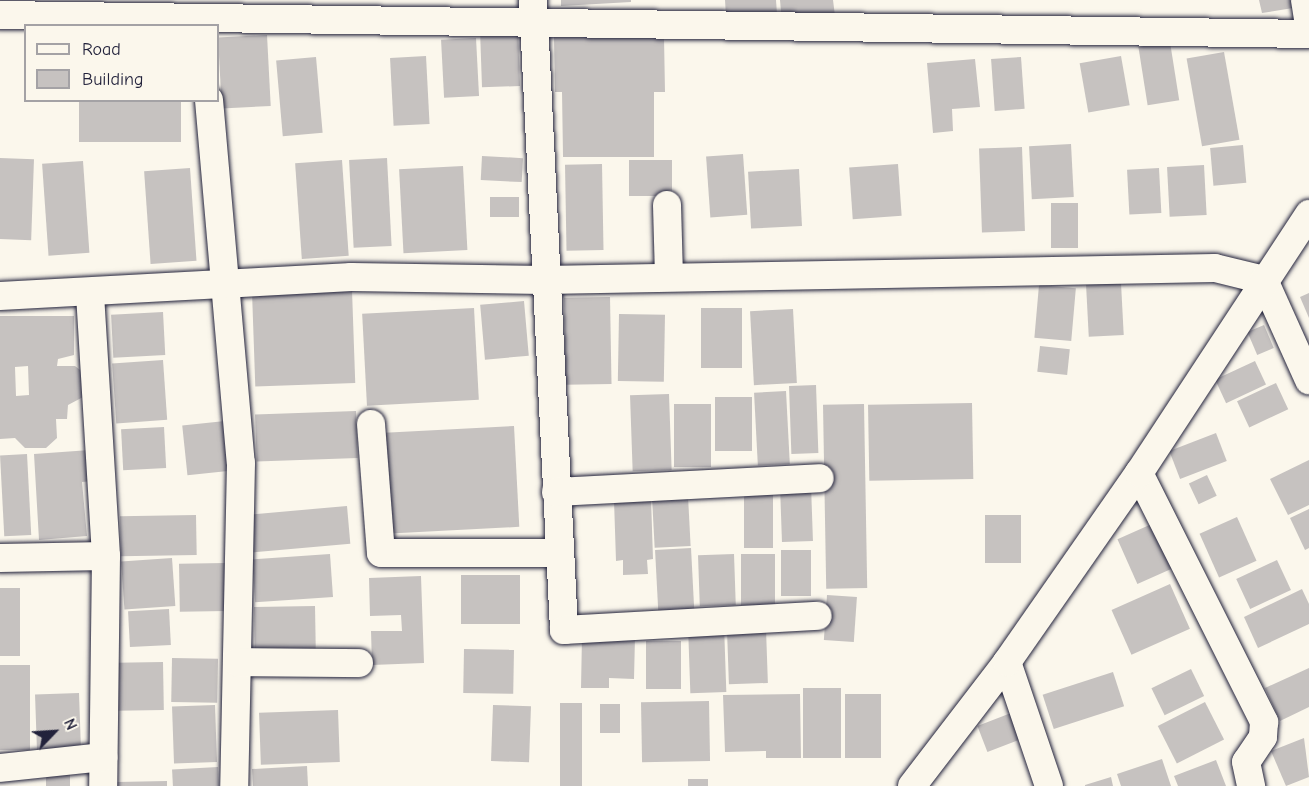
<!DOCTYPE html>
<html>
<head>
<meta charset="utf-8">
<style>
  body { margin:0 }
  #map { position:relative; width:1309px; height:786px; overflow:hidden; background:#fbf7ec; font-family:"Comic Neue",sans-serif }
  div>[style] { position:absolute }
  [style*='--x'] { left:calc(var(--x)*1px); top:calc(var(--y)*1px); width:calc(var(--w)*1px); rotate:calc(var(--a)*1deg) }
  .building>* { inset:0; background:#c6c2c0; transform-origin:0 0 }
  .roads { filter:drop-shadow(0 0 2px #22223b) drop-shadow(0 0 2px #22223b) }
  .minor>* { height:28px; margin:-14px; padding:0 14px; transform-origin:14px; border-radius:14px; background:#fbf7ec }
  span { translate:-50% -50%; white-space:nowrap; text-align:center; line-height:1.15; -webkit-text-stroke:4.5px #fbf7ec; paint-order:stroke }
  .legend { position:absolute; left:24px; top:24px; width:195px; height:78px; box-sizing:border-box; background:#fbf7ec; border:2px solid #a4a2a5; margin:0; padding:8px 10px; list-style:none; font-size:18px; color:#22223b }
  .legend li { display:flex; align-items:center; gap:12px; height:30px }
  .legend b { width:30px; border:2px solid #a4a2a5 }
  .north { position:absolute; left:24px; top:702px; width:60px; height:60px; -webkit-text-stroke:4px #fbf7ec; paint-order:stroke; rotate:65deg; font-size:16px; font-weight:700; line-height:24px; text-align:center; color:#22223b }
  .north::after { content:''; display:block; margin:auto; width:21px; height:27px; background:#22223b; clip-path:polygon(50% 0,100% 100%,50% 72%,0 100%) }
</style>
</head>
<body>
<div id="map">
  <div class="building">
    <div style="clip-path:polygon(561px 0,631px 0,631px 2px,561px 6px)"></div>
    <div style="clip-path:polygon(725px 0,776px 0,777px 14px,726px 17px)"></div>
    <div style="clip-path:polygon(780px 0,833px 0,835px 16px,782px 23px)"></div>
    <div style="clip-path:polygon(1259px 0,1298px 0,1299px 7px,1262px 13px)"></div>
    <div style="left:518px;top:29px;width:57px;height:38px;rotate:88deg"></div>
    <div style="left:267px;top:35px;width:71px;height:49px;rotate:87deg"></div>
    <div style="clip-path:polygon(554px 37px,664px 37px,665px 92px,654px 92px,654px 157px,563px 157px,562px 92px,555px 92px)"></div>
    <div style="left:476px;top:38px;width:58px;height:35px;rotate:87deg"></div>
    <div style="left:1170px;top:42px;width:59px;height:32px;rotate:81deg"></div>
    <div style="left:1224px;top:52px;width:89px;height:38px;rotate:80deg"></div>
    <div style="left:426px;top:56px;width:68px;height:36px;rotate:87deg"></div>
    <div style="left:1121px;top:56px;width:50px;height:42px;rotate:80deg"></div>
    <div style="left:316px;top:57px;width:76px;height:40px;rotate:85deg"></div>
    <div style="left:1021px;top:57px;width:52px;height:30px;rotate:86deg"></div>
    <div style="clip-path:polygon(975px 59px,980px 107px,952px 109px,953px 131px,933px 133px,927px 63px)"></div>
    <div style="left:79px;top:100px;width:102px;height:42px"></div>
    <div style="left:1071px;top:144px;width:53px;height:42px;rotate:87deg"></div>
    <div style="left:1243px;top:145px;width:38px;height:33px;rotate:85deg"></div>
    <div style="left:1022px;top:147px;width:84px;height:43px;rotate:88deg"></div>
    <div style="left:743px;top:154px;width:61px;height:37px;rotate:86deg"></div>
    <div style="left:482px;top:156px;width:41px;height:24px;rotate:3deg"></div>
    <div style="left:0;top:158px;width:34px;height:81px;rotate:2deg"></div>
    <div style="left:387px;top:158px;width:88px;height:38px;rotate:87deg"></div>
    <div style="left:342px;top:160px;width:96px;height:47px;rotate:86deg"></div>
    <div style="left:629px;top:160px;width:43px;height:36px"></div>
    <div style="left:83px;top:161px;width:92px;height:41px;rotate:86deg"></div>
    <div style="left:602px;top:164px;width:86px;height:37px;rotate:89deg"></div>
    <div style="left:898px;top:164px;width:52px;height:49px;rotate:86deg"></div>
    <div style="left:1204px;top:165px;width:50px;height:37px;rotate:87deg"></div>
    <div style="left:463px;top:166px;width:84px;height:64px;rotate:87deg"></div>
    <div style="left:190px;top:168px;width:93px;height:46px;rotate:86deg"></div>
    <div style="left:1159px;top:168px;width:45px;height:32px;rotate:87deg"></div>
    <div style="left:799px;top:169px;width:57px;height:51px;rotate:87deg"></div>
    <div style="left:490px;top:197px;width:29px;height:20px"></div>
    <div style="left:1051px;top:203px;width:27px;height:45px"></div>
    <div style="left:1121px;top:283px;width:52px;height:35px;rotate:87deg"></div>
    <div style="left:1039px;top:285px;width:37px;height:53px;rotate:5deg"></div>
    <div style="left:352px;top:290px;width:93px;height:100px;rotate:88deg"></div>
    <div style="clip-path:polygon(1309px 293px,1309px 318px,1300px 297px)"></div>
    <div style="left:610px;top:297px;width:87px;height:46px;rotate:89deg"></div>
    <div style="left:524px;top:301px;width:55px;height:44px;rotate:85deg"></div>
    <div style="left:474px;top:308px;width:92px;height:112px;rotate:87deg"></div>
    <div style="left:701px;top:308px;width:41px;height:60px"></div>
    <div style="left:793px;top:309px;width:74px;height:43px;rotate:87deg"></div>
    <div style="left:163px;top:312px;width:43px;height:52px;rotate:87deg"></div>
    <div style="left:619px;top:314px;width:46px;height:67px;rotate:1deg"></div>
    <div style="clip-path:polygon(evenodd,0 316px,74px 316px,74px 355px,58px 359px,57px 366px,75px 366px,84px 373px,85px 396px,68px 405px,67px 419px,56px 419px,57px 438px,46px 448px,25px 448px,15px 438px,0 439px,0 316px,28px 366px,29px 395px,16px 396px,15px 367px,28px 366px)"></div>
    <div style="left:1264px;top:325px;width:25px;height:18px;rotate:67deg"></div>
    <div style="left:1040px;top:346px;width:30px;height:26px;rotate:6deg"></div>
    <div style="left:163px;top:360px;width:60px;height:51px;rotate:86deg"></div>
    <div style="left:1255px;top:361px;width:26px;height:44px;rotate:65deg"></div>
    <div style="left:1276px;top:383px;width:29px;height:43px;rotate:65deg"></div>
    <div style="left:816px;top:385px;width:68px;height:27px;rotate:88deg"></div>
    <div style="left:786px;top:391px;width:73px;height:32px;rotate:87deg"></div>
    <div style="left:669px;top:394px;width:76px;height:39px;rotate:88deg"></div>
    <div style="left:715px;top:397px;width:37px;height:54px"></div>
    <div style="left:972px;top:403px;width:76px;height:104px;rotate:89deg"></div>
    <div style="left:674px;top:404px;width:37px;height:63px"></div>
    <div style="left:864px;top:404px;width:184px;height:41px;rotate:89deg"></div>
    <div style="left:356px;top:411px;width:47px;height:101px;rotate:88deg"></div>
    <div style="left:225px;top:421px;width:50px;height:43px;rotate:84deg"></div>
    <div style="left:514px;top:426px;width:101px;height:134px;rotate:87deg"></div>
    <div style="left:164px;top:427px;width:41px;height:43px;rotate:87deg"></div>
    <div style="left:1216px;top:433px;width:30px;height:50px;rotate:69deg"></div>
    <div style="clip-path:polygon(90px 450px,92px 481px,82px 482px,87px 536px,39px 540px,34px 454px)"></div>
    <div style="left:27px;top:454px;width:81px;height:27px;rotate:87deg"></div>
    <div style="clip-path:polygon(1309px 460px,1309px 505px,1288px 515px,1270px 479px)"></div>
    <div style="left:1207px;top:475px;width:23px;height:20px;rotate:65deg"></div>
    <div style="left:811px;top:485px;width:56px;height:31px;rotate:88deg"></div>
    <div style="left:744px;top:495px;width:29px;height:53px"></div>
    <div style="left:688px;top:496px;width:50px;height:36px;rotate:87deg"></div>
    <div style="clip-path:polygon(651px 498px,653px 559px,647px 560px,648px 574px,623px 575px,623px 560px,616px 561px,614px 500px)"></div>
    <div style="left:347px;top:506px;width:38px;height:98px;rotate:85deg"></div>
    <div style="clip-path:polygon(1309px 509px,1309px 548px,1305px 550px,1290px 518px)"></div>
    <div style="left:196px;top:515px;width:40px;height:76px;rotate:89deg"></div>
    <div style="left:985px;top:515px;width:36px;height:48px"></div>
    <div style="left:1237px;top:517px;width:48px;height:41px;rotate:66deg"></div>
    <div style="left:1154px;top:523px;width:49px;height:40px;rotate:66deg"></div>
    <div style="left:691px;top:548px;width:61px;height:36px;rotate:87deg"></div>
    <div style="left:781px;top:550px;width:30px;height:46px"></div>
    <div style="left:330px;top:554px;width:43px;height:78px;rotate:86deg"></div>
    <div style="left:734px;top:554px;width:51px;height:36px;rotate:88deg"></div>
    <div style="left:741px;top:554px;width:34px;height:51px"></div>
    <div style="left:172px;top:558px;width:48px;height:51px;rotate:86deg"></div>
    <div style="left:1277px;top:560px;width:33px;height:45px;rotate:65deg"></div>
    <div style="left:225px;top:563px;width:48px;height:46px;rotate:89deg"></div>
    <div style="left:461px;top:575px;width:59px;height:49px"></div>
    <div style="clip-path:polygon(421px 576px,424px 663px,372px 665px,371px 631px,402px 631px,401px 615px,370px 616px,369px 578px)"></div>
    <div style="left:1170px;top:584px;width:49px;height:64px;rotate:66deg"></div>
    <div style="left:0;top:588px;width:20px;height:68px"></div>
    <div style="clip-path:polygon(1302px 589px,1309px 604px,1309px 624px,1258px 648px,1244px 617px)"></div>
    <div style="left:827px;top:595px;width:30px;height:45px;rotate:4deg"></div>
    <div style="left:315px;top:606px;width:44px;height:61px;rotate:89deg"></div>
    <div style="left:169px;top:609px;width:36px;height:41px;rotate:87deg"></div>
    <div style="left:724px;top:625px;width:67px;height:36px;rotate:88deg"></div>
    <div style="left:766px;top:629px;width:54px;height:39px;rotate:88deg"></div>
    <div style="clip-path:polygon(582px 636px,635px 637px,634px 679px,609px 678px,609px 688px,581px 688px)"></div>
    <div style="left:646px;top:641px;width:35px;height:48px"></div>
    <div style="left:464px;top:649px;width:50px;height:44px;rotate:1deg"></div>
    <div style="left:172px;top:658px;width:46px;height:44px;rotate:1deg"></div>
    <div style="left:163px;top:662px;width:48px;height:47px;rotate:89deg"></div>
    <div style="left:0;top:665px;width:30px;height:85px"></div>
    <div style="clip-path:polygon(1309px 668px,1309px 707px,1280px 721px,1265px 688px)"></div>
    <div style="left:1191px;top:669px;width:30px;height:44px;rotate:64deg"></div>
    <div style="left:1113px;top:672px;width:36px;height:74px;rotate:72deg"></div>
    <div style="left:803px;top:688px;width:38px;height:70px"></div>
    <div style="left:79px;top:693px;width:63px;height:44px;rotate:88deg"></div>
    <div style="clip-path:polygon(800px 694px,801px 758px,766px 758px,766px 751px,725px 752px,723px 695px)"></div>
    <div style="left:845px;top:694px;width:36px;height:64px"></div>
    <div style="left:709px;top:701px;width:60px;height:68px;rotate:89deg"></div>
    <div style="left:1205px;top:702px;width:42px;height:53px;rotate:63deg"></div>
    <div style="left:560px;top:703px;width:22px;height:83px"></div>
    <div style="left:600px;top:704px;width:20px;height:29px"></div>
    <div style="left:215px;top:705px;width:57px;height:43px;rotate:88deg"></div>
    <div style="left:493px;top:705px;width:38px;height:56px;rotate:2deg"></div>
    <div style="left:338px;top:710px;width:52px;height:79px;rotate:88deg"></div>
    <div style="left:1011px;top:713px;width:28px;height:36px;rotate:69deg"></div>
    <div style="clip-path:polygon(1304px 738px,1309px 777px,1286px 786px,1271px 751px)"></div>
    <div style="clip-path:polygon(1162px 759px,1171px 786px,1121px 786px,1117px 774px)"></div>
    <div style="clip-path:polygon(1216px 760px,1226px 786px,1178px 786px,1174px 776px)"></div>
    <div style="left:46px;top:765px;width:24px;height:21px"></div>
    <div style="clip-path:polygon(307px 766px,308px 786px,253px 786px,252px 769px)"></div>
    <div style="left:218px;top:767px;width:19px;height:46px;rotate:87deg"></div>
    <div style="clip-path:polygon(1111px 777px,1113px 786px,1085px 786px,1085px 785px)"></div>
    <div style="left:688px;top:779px;width:20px;height:7px"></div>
    <div style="clip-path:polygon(167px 781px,167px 786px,117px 786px,117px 782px)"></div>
  </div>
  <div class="roads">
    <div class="minor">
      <div style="--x:533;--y:0;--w:631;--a:87.18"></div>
      <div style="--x:564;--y:630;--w:254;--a:-3.2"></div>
      <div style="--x:1305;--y:0;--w:25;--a:81"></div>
      <div style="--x:0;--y:15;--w:1309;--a:0.83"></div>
      <div style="--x:209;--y:100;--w:364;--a:85"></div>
      <div style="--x:241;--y:463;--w:323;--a:91.2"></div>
      <div style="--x:667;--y:205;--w:72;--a:88.4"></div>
      <div style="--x:90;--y:294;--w:262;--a:86.5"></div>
      <div style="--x:106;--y:556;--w:230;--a:90.7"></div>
      <div style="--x:0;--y:296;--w:352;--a:-3.1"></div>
      <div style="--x:351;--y:277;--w:193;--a:0.9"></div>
      <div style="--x:544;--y:280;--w:671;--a:-1.02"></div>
      <div style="--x:1215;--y:268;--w:50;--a:13.8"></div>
      <div style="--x:1264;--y:280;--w:110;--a:65.8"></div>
      <div style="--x:371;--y:424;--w:129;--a:85.6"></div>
      <div style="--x:381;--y:553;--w:179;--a:0"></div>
      <div style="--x:1139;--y:473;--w:279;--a:63.3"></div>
      <div style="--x:1264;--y:722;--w:15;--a:94"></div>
      <div style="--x:1263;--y:737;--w:30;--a:124"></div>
      <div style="--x:1246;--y:762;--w:25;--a:78"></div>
      <div style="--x:556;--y:492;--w:264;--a:-3"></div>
      <div style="--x:0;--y:558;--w:106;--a:-1.1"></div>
      <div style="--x:238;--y:662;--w:121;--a:0.5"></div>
      <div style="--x:1007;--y:662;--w:131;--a:71.3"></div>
      <div style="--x:0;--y:768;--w:104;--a:-6.1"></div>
      <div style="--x:912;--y:786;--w:156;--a:-52.5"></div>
      <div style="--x:1007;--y:662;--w:231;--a:-55.1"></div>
      <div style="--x:1139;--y:473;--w:310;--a:-56.7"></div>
    </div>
  </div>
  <ul class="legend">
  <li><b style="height:8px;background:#fbf7ec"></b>Road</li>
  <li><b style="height:16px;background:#c6c2c0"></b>Building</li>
  </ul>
  <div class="north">N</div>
</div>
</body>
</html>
